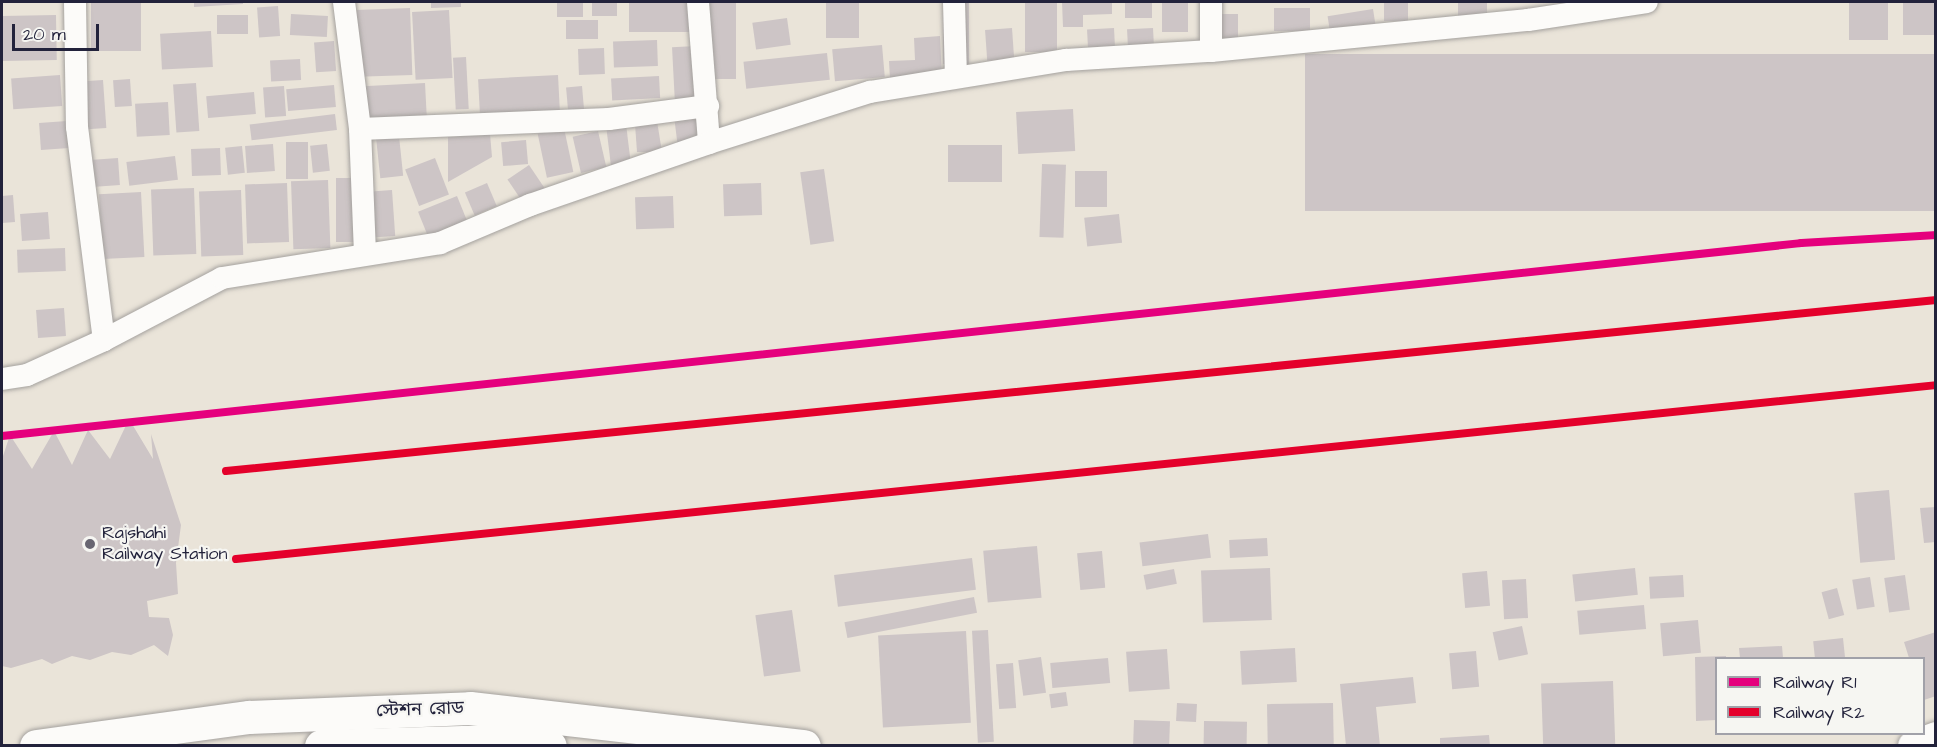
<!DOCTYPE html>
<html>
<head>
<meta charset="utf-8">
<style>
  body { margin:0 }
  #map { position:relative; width:1937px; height:747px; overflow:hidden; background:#eae4d9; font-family:"Architects Daughter","Noto Sans Bengali",sans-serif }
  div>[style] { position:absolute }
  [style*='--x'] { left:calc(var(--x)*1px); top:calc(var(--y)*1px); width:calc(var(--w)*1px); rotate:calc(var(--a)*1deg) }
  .building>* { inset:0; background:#cdc5c6; transform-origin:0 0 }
  .roads { filter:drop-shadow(0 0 2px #a4a19e) drop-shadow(0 0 2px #a4a19e) }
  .street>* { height:22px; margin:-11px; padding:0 11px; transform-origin:11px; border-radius:11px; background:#fcfbf9 }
  .primary>* { height:33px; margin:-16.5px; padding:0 16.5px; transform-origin:16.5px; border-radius:16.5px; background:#fcfbf9 }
  .rail-1>* { height:8px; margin:-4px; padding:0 4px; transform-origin:4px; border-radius:4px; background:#e5007d }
  .rail-2>* { height:8px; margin:-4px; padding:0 4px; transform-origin:4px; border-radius:4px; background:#e4002b }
  .dots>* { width:16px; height:16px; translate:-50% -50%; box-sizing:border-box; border:3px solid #f6f6f2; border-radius:50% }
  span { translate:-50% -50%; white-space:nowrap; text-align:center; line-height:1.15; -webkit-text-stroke:4.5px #f6f6f2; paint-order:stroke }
  .poi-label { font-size:18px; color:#22223b }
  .left { translate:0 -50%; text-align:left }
  .street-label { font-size:18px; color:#22223b }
  .frame { position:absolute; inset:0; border:3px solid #22223b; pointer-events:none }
  .legend { position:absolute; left:1715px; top:657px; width:210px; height:78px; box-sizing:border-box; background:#f6f6f2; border:2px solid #a1a1a9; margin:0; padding:8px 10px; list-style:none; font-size:18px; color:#22223b }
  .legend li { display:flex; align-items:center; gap:12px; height:30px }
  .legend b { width:30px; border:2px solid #a1a1a9 }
  .scale { position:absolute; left:12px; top:24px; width:87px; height:27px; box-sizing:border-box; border:3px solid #22223b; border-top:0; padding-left:8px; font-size:18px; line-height:21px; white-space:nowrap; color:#22223b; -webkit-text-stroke:4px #f6f6f2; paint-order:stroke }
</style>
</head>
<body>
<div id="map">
  <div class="building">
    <div style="left:91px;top:2px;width:50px;height:49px"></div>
    <div style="clip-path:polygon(194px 2px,243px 2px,243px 4px,194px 7px)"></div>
    <div style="clip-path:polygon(431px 2px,461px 2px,461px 7px,431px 8px)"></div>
    <div style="left:557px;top:2px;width:26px;height:15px"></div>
    <div style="left:592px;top:2px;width:25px;height:14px"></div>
    <div style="left:629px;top:2px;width:63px;height:30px"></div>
    <div style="left:705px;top:2px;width:31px;height:77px"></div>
    <div style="left:826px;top:2px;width:33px;height:36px"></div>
    <div style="left:943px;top:2px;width:26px;height:62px"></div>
    <div style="left:1025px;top:2px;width:32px;height:50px"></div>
    <div style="clip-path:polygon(1062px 2px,1112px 2px,1112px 14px,1083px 15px,1083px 27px,1063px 27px)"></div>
    <div style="left:1125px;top:2px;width:27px;height:16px"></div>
    <div style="left:1162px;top:2px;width:26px;height:30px"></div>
    <div style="left:1384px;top:2px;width:24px;height:19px"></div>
    <div style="left:1458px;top:2px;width:29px;height:15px"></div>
    <div style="left:1849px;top:2px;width:39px;height:38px"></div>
    <div style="left:1903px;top:2px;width:33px;height:33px"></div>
    <div style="left:278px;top:6px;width:30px;height:21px;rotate:86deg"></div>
    <div style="left:410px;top:8px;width:67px;height:54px;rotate:88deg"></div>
    <div style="left:1274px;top:8px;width:36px;height:23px"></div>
    <div style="left:1373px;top:9px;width:18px;height:46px;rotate:81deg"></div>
    <div style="left:449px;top:10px;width:68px;height:37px;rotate:87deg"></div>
    <div style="left:291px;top:14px;width:37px;height:21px;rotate:3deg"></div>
    <div style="left:1221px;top:14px;width:17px;height:26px"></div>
    <div style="left:56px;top:15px;width:45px;height:54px;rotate:89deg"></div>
    <div style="left:248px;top:15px;width:19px;height:31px;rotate:90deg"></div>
    <div style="left:787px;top:18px;width:27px;height:35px;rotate:82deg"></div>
    <div style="left:598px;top:20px;width:19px;height:32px;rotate:90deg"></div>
    <div style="left:1012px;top:28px;width:31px;height:27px;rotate:86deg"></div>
    <div style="left:1114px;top:28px;width:18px;height:27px;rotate:87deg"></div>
    <div style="left:1153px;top:28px;width:17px;height:26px;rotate:87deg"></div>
    <div style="left:211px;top:31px;width:36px;height:51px;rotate:87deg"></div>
    <div style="clip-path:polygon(940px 36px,942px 77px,890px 79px,889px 61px,915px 60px,914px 38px)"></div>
    <div style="left:657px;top:40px;width:26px;height:44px;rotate:88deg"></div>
    <div style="left:334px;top:41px;width:30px;height:20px;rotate:86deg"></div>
    <div style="left:882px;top:45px;width:32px;height:50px;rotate:85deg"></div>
    <div style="left:696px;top:46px;width:56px;height:24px;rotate:87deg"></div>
    <div style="left:604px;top:48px;width:26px;height:26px;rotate:88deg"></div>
    <div style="left:827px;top:53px;width:27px;height:84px;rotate:84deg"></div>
    <div style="left:1936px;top:54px;width:157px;height:631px;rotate:90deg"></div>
    <div style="left:466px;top:57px;width:52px;height:13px;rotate:87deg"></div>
    <div style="left:300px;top:59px;width:21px;height:30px;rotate:87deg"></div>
    <div style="left:60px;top:75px;width:31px;height:49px;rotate:86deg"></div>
    <div style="left:558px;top:75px;width:36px;height:80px;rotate:87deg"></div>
    <div style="left:659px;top:76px;width:22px;height:48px;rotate:87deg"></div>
    <div style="left:130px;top:79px;width:27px;height:17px;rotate:86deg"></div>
    <div style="left:103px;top:80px;width:48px;height:23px;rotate:86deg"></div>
    <div style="left:196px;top:83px;width:48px;height:23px;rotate:86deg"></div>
    <div style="left:425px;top:83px;width:33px;height:62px;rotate:87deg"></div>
    <div style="left:334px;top:85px;width:22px;height:48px;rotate:85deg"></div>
    <div style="left:284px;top:86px;width:30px;height:21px;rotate:86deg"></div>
    <div style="left:582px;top:86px;width:24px;height:16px;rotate:85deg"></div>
    <div style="left:254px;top:92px;width:22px;height:48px;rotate:85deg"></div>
    <div style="left:168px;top:102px;width:33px;height:33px;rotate:87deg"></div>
    <div style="left:1073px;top:109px;width:42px;height:57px;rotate:87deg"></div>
    <div style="clip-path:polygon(703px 112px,701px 141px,678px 148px,674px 116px)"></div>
    <div style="left:335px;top:114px;width:16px;height:86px;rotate:83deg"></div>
    <div style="left:67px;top:121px;width:27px;height:28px;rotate:86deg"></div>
    <div style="clip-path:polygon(657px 121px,662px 152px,637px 152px,635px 124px)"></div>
    <div style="left:626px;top:124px;width:42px;height:20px;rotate:83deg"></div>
    <div style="left:564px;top:128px;width:45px;height:27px;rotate:78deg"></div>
    <div style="left:598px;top:131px;width:37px;height:26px;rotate:77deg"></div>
    <div style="clip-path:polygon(490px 134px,492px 157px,448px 182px,448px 137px)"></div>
    <div style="left:399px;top:136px;width:40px;height:23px;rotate:84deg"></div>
    <div style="left:526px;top:140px;width:24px;height:25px;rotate:85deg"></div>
    <div style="left:286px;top:142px;width:22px;height:37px"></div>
    <div style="left:273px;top:144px;width:27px;height:28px;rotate:86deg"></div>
    <div style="left:327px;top:144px;width:27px;height:17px;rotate:84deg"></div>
    <div style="left:1002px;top:145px;width:37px;height:54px;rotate:90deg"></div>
    <div style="left:242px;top:146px;width:27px;height:17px;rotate:84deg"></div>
    <div style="left:220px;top:148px;width:27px;height:29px;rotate:88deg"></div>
    <div style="left:175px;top:156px;width:24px;height:49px;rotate:83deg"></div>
    <div style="left:118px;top:158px;width:27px;height:28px;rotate:86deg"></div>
    <div style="left:435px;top:158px;width:39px;height:32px;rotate:69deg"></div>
    <div style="left:1042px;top:164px;width:24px;height:73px;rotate:2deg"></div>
    <div style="left:529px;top:165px;width:29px;height:26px;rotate:56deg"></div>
    <div style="left:824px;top:169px;width:73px;height:24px;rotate:82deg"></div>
    <div style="left:1075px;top:171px;width:32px;height:36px"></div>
    <div style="left:336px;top:178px;width:18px;height:64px"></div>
    <div style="left:328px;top:180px;width:68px;height:37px;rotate:88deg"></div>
    <div style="left:287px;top:183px;width:59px;height:42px;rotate:88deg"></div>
    <div style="left:487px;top:183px;width:25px;height:24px;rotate:67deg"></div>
    <div style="left:761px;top:183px;width:32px;height:38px;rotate:88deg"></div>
    <div style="left:194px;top:188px;width:66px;height:43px;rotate:88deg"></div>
    <div style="left:241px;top:190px;width:65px;height:42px;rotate:88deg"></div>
    <div style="left:392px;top:190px;width:46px;height:24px;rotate:86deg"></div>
    <div style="left:141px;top:192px;width:65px;height:42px;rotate:87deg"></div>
    <div style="clip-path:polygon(13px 195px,15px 222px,2px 223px,2px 196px)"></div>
    <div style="left:457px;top:196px;width:27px;height:42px;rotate:68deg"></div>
    <div style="left:673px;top:196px;width:32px;height:38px;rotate:88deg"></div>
    <div style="left:48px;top:212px;width:27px;height:28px;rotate:86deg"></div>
    <div style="left:1119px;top:214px;width:29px;height:35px;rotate:84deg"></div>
    <div style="left:65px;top:248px;width:23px;height:48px;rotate:88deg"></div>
    <div style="left:64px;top:308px;width:28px;height:28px;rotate:86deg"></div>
    <div style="clip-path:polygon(129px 419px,153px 459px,151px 434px,181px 525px,176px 563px,178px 594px,147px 601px,149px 617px,169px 618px,173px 635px,168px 656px,154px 645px,131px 655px,112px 652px,90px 660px,72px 656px,52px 664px,42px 659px,11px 668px,2px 666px,2px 459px,10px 435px,32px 469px,54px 431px,72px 465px,88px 430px,110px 459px)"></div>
    <div style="left:1889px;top:490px;width:70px;height:35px;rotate:85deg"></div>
    <div style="clip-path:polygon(1936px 507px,1936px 542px,1924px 543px,1920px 508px)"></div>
    <div style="left:1208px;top:534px;width:24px;height:69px;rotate:83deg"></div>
    <div style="left:1267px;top:538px;width:18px;height:38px;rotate:87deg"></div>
    <div style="left:1037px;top:546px;width:52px;height:54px;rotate:85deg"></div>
    <div style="left:1102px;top:551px;width:37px;height:25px;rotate:85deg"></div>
    <div style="left:972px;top:558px;width:32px;height:139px;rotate:83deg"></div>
    <div style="left:1270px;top:568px;width:52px;height:69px;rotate:88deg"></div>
    <div style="left:1635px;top:568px;width:27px;height:63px;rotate:84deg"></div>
    <div style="left:1174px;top:569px;width:15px;height:31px;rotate:79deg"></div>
    <div style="left:1487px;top:571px;width:35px;height:25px;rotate:85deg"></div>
    <div style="left:1683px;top:575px;width:22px;height:34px;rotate:87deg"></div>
    <div style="left:1905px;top:575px;width:35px;height:21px;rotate:82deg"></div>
    <div style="left:1870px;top:577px;width:30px;height:18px;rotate:81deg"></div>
    <div style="left:1526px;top:579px;width:39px;height:24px;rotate:87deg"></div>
    <div style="left:1837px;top:588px;width:28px;height:16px;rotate:75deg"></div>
    <div style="left:974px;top:597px;width:16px;height:132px;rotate:79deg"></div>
    <div style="left:1644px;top:605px;width:24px;height:67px;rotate:85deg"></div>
    <div style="left:792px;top:610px;width:62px;height:37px;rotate:82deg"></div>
    <div style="left:1698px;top:620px;width:33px;height:38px;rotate:85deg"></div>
    <div style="left:1522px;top:626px;width:29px;height:30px;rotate:78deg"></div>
    <div style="left:988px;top:630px;width:112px;height:16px;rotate:87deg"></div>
    <div style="left:966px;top:631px;width:92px;height:88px;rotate:87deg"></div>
    <div style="clip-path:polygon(1936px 632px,1936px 696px,1924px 700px,1924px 658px,1909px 658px,1904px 642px)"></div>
    <div style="left:1843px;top:638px;width:20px;height:30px;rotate:84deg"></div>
    <div style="clip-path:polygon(1782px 646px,1783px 658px,1740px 658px,1739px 648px)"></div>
    <div style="left:1295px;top:648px;width:34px;height:55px;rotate:87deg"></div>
    <div style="left:1167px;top:649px;width:40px;height:41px;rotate:86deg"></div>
    <div style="left:1476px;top:651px;width:36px;height:27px;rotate:85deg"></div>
    <div style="clip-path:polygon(1726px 656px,1726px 658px,1716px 658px,1716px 720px,1696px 721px,1695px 657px)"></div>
    <div style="left:1041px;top:657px;width:36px;height:23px;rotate:82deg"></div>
    <div style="left:1108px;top:658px;width:25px;height:58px;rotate:85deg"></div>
    <div style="left:1013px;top:663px;width:45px;height:17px;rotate:86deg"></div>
    <div style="clip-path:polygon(1413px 677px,1416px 703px,1376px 707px,1380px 746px,1346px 746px,1340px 684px)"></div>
    <div style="left:1613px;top:681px;width:65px;height:72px;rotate:88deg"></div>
    <div style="left:1066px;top:692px;width:14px;height:17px;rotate:82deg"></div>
    <div style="left:1177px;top:703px;width:20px;height:18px;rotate:3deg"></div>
    <div style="left:1333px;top:703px;width:43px;height:66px;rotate:89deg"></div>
    <div style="left:1134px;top:720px;width:36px;height:26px;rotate:2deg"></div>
    <div style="left:1204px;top:721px;width:43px;height:25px;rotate:1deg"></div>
    <div style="clip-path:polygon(1489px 735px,1490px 746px,1440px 746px,1440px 738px)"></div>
  </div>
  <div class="roads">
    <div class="street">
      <div style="--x:75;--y:2;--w:125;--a:89.1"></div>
      <div style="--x:77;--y:127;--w:215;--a:82.8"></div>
      <div style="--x:344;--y:2;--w:128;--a:82.8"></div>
      <div style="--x:360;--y:129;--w:124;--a:87.7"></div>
      <div style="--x:698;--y:2;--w:141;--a:85.5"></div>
      <div style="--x:954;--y:2;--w:75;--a:88.5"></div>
      <div style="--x:1211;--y:51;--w:49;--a:-90"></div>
      <div style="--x:360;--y:129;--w:249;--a:-2.3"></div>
      <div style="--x:609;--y:119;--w:100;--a:-7.5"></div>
      <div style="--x:2;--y:379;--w:25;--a:-9"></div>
      <div style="--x:27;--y:375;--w:85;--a:-24.4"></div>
      <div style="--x:104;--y:340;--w:133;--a:-27.7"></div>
      <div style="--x:222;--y:278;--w:221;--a:-9.1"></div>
      <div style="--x:440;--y:243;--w:98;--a:-22.9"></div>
      <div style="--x:530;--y:205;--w:189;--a:-19.1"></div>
      <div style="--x:709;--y:143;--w:169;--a:-17.6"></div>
      <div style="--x:870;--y:92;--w:199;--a:-9.3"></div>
      <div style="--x:1066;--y:60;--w:145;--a:-3.6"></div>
      <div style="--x:1211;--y:51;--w:319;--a:-5.6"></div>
      <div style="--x:1528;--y:20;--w:120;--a:-8.6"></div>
    </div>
    <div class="primary">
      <div style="--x:36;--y:746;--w:215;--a:-7.8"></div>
      <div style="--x:249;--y:717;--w:221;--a:-2.3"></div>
      <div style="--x:470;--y:708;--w:336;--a:6.5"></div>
      <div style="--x:321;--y:746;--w:177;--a:-1.6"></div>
      <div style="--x:498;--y:741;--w:52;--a:5.5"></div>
      <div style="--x:1914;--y:746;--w:23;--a:-20"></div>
    </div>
  </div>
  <div class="rail-1">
    <div style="--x:2;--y:436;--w:1809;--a:-6.12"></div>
    <div style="--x:1801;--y:243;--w:135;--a:-3.4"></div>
  </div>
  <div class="rail-2">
    <div style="--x:226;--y:471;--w:1719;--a:-5.71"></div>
    <div style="--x:236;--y:559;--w:1709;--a:-5.84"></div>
  </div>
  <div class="dots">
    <div style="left:90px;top:544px;background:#686672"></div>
  </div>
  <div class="poi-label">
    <span class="left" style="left:102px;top:544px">Rajshahi<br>Railway Station</span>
  </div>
  <div class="street-label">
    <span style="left:420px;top:710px;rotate:-2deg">স্টেশন রোড</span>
  </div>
  <div class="frame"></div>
  <ul class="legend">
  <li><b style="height:8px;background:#e5007d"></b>Railway R1</li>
  <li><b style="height:8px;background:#e4002b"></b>Railway R2</li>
  </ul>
  <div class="scale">20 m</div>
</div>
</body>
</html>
